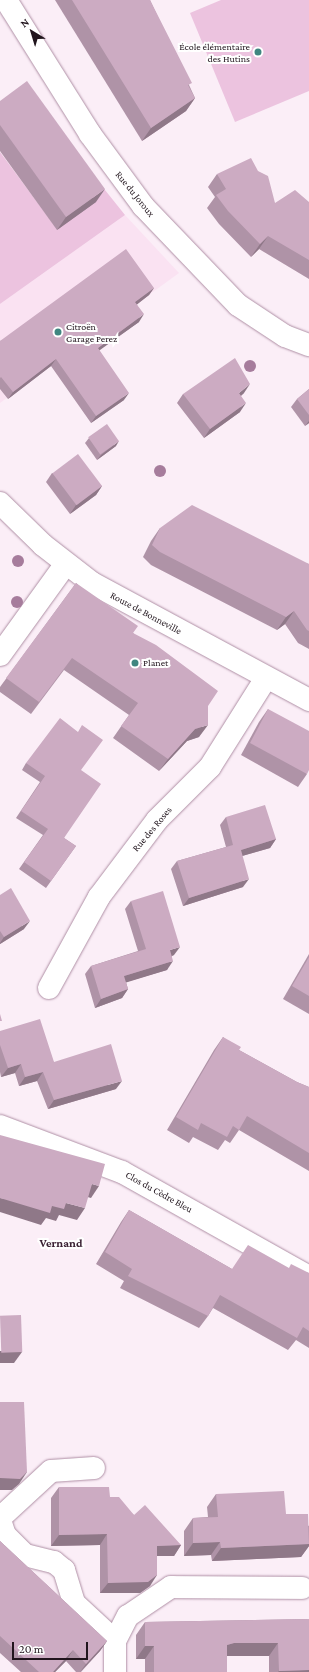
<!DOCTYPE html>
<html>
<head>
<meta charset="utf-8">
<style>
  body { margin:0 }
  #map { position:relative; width:309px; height:1672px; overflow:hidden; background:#fbeef7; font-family:"Crimson Pro",serif }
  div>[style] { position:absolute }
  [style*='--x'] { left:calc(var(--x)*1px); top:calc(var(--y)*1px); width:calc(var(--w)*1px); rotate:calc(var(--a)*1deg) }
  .built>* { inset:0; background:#fae2f2 }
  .green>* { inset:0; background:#ecc3df }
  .roads { filter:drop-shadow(0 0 1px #af8fa5) drop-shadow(0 0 1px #af8fa5) }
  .minor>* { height:22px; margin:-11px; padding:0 11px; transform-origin:11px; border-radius:11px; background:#fff }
  .major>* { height:22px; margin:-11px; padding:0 11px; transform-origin:11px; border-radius:11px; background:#fff }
  .trees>* { width:12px; height:12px; margin:-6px; border-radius:50%; background:#a67c9c }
  .wall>* { inset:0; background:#af93a7 }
  .shaded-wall>* { inset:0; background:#8f7888 }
  .building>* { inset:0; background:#ccabc2; transform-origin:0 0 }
  .dots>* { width:11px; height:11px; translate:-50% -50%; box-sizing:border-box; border:2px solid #fff; border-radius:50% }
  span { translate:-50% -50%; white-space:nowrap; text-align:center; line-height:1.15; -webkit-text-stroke:4px #fff; paint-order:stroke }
  .poi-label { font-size:10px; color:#21151d }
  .right { translate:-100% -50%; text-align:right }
  .left { translate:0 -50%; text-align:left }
  .street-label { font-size:10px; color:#21151d }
  .quarter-label { font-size:12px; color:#3b2234; font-weight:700 }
  .north { position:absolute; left:12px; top:12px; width:40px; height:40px; -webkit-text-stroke:3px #fff; paint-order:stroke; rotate:322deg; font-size:11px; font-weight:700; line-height:16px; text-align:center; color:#21151d }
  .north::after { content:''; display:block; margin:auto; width:14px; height:18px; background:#21151d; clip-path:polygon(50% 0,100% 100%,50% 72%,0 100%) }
  .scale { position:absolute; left:12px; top:1642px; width:76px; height:18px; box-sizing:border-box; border:2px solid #21151d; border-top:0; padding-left:5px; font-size:12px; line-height:14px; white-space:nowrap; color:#21151d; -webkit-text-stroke:3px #fff; paint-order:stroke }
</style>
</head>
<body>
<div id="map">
  <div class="built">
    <div style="clip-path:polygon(125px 215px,179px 273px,0 403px,0 304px)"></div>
  </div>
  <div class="green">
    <div style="clip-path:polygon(221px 0,309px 0,309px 91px,235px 122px,190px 13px)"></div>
    <div style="clip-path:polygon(0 144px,0 152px,57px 229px,93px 175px,125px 215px,0 304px)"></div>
  </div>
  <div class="roads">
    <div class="minor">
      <div style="--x:6;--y:0;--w:158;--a:57.9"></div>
      <div style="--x:90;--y:134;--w:89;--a:53.6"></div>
      <div style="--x:143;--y:206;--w:137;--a:46.2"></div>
      <div style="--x:238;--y:305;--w:56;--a:33.4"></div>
      <div style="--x:285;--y:336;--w:26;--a:21"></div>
      <div style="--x:0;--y:655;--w:111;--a:-54.2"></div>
      <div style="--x:49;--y:988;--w:104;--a:-61.2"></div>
      <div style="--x:99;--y:897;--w:96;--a:-53"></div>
      <div style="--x:157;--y:820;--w:75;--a:-45"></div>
      <div style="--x:210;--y:767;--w:105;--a:-57.8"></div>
      <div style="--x:0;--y:1126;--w:130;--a:20.7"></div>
      <div style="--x:122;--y:1172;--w:214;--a:29.3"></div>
      <div style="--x:0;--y:1518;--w:69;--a:-42.7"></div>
      <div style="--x:51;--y:1471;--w:43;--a:-4"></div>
      <div style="--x:0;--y:1520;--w:16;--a:72"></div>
      <div style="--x:5;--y:1535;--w:28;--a:45"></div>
      <div style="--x:25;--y:1555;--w:30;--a:14"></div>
      <div style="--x:54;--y:1562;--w:13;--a:39"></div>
      <div style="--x:64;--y:1570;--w:34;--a:73"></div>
      <div style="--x:74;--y:1603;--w:56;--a:42.8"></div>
      <div style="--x:115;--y:1641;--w:31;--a:90"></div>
      <div style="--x:115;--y:1641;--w:28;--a:-63"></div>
      <div style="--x:128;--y:1616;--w:52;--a:-34"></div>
      <div style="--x:171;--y:1587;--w:131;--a:0.4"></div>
    </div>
    <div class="major">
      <div style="--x:0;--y:503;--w:60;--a:44.3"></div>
      <div style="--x:43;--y:545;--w:62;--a:37.8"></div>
      <div style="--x:92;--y:583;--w:247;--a:28.3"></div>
    </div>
  </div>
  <div class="trees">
    <div style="left:250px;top:366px"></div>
    <div style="left:160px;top:471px"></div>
    <div style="left:18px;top:561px"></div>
    <div style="left:17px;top:602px"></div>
  </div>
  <div class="wall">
    <div style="clip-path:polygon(55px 0,150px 0,195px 98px,186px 111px,142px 141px)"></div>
    <div style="clip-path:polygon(0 101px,96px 202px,57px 230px,0 151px)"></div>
    <div style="clip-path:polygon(217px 174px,275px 203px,309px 202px,309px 279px,259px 249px,251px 257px,219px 224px,207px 208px,215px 197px,208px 187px)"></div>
    <div style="clip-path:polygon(154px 288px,149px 295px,137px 304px,139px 322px,99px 350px,124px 400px,91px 423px,51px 366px,8px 399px,0 389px,0 341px)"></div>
    <div style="clip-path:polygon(309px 389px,309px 423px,305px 426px,291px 407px,297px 399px)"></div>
    <div style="clip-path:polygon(244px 393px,241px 396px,240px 412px,204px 438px,177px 403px,183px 394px)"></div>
    <div style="clip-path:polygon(89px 438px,116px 446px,97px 460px,85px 443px)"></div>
    <div style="clip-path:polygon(52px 473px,102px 486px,96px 495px,70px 514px,46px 482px)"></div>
    <div style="clip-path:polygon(160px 528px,309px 564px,309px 649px,298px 643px,285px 624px,277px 630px,151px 565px,143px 557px,151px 541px)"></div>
    <div style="clip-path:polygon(76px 583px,133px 633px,208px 706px,199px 737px,187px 741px,159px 771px,113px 738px,129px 715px,64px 670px,31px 714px,0 692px,0 687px)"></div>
    <div style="clip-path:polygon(268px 709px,307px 774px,298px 787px,241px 755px,259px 722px)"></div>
    <div style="clip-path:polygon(26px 763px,81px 770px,64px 838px,76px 846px,46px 888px,19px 869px,43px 835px,16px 818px,40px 782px,22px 770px)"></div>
    <div style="clip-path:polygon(226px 817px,276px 839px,270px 848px,242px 856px,243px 887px,183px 906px,171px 869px,177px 861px,226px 847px,220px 825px)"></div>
    <div style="clip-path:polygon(0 895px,24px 929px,0 944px)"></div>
    <div style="clip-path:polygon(131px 901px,174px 955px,172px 956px,167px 970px,126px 982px,128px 989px,122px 998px,95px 1008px,85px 974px,91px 966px,138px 951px,125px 909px)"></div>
    <div style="clip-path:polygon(309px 954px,309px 1014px,283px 999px)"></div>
    <div style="clip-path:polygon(0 1031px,54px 1062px,116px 1089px,48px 1109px,37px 1081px,19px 1086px,15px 1073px,1px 1077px,0 1072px)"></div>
    <div style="clip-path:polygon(223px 1037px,239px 1050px,297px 1082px,309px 1087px,309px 1171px,239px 1130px,230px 1143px,225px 1140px,218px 1150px,193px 1137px,189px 1143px,167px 1130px,214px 1050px)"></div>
    <div style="clip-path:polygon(129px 1210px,232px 1269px,288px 1268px,309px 1273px,309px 1348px,296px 1340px,288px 1350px,213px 1308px,208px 1316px,199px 1328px,120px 1288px,124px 1281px,96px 1264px,121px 1222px)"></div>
    <div style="clip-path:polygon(59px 1487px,110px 1497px,134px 1515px,181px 1545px,174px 1556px,157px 1556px,150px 1586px,140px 1593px,100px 1593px,100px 1545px,51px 1546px,51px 1498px)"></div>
    <div style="clip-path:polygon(216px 1494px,286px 1514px,309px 1526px,309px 1546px,301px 1557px,212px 1561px,211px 1555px,184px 1556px,184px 1531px,193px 1518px,208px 1517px,207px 1507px)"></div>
    <div style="clip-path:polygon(0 1541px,107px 1641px,100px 1651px,81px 1672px,76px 1672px,66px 1661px,55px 1672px,21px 1672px,0 1653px)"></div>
    <div style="clip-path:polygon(309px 1619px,309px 1672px,269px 1672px,269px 1656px,227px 1656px,227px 1672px,145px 1672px,145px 1659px,136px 1659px,136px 1635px,145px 1622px)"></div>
  </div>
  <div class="shaded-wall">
    <div style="clip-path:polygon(195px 98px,186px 111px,142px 141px,151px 128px)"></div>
    <div style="clip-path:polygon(105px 189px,96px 202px,57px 230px,66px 217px)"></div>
    <div style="clip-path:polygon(268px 236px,259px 249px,251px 257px,260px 244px)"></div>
    <div style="clip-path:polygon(154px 288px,149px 295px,130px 310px,135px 302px)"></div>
    <div style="clip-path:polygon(144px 314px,139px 322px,93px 355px,98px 348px)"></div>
    <div style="clip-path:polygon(56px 359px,51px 366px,8px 399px,13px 392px)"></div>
    <div style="clip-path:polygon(250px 384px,244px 393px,233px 402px,239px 393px)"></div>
    <div style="clip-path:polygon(129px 393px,124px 400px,91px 423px,96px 416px)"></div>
    <div style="clip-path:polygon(246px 403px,240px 412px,204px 438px,210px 429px)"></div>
    <div style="clip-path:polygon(309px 421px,309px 423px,305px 426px)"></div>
    <div style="clip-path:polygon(119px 441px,116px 446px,97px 460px,101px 455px)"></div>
    <div style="clip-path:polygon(102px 486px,96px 495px,70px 514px,76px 505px)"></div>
    <div style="clip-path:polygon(294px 611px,285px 624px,277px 630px,286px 617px)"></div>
    <div style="clip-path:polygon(208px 725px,199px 737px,187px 741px,159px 771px,168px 759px,195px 729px)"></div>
    <div style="clip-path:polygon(276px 839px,270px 848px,235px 858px,241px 850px)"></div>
    <div style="clip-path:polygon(249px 879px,243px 887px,183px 906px,189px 898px)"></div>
    <div style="clip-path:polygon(30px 921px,24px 929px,0 944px,0 943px,4px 937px)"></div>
    <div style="clip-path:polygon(180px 947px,174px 955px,164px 959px,170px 950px)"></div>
    <div style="clip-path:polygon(173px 961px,167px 970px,118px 985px,124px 976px)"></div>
    <div style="clip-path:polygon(128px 989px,122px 998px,95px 1008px,101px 999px)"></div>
    <div style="clip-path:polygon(21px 1064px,15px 1073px,1px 1077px,8px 1068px)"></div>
    <div style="clip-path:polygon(43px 1072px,37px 1081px,19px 1086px,25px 1077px)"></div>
    <div style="clip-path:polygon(122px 1081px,116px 1089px,48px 1109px,54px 1100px)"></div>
    <div style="clip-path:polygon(92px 1184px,99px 1186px,91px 1198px,84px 1196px)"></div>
    <div style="clip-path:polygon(0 1198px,52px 1206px,66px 1203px,85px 1208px,77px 1220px,59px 1215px,56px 1221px,46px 1218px,41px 1225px,0 1212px)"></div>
    <div style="clip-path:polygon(0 1351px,22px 1352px,14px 1363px,0 1363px)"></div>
    <div style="clip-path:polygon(27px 1472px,19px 1484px,12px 1490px,0 1490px,0 1478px)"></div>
    <div style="clip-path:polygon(107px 1534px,100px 1545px,51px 1546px,59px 1535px)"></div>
    <div style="clip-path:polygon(220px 1542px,211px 1555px,184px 1556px,193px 1543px)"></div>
    <div style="clip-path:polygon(309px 1544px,309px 1546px,301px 1557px,212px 1561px,221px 1548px)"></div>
    <div style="clip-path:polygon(181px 1545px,174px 1556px,149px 1556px,157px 1546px)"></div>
    <div style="clip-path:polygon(157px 1575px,150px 1586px,140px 1593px,100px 1593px,108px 1583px)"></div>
    <div style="clip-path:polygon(107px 1641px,100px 1651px,80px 1672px,86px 1664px)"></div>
    <div style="clip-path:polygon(234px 1643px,278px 1643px,269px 1656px,225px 1656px,227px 1645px)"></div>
    <div style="clip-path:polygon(145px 1646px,154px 1646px,145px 1659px,136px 1659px)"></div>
    <div style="clip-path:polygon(73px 1650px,66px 1661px,55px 1672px,53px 1672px)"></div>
    <div style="clip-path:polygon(309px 1670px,309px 1672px,278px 1672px,279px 1671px)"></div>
  </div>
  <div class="building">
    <div style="clip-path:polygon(72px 0,150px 0,192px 83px,188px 85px,195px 98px,151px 128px)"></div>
    <div style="clip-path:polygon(27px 81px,105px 189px,66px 217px,0 125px,0 101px)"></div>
    <div style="clip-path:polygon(251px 158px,258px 171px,268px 176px,275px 203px,295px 190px,309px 202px,309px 260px,268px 236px,260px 244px,228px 211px,216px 195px,226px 189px,217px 174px)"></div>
    <div style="clip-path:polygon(126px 249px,154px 288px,135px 302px,144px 314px,98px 348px,129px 393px,96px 416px,56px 359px,13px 392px,1px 377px,0 378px,0 341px)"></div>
    <div style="clip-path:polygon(235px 358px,250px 384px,239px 393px,246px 403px,210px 429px,183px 394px)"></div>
    <div style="clip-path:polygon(309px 389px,309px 415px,297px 399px)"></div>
    <div style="left:107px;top:424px;width:21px;height:23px;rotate:55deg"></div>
    <div style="left:78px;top:454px;width:40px;height:32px;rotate:53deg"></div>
    <div style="clip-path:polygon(192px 505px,309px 564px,309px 631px,307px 630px,294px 611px,286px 617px,160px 552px,152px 545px,160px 528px)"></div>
    <div style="clip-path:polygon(76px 583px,138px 626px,133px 633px,156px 645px,218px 691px,208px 706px,208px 725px,195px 729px,168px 759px,121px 726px,138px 703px,72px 658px,39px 702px,6px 678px)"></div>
    <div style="clip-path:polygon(268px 709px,309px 731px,309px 770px,307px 774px,250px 743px)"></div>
    <div style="clip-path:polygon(60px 718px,78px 732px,82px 725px,103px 740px,81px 770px,101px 784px,64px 838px,76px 846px,51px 881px,24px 862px,48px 829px,21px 811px,45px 776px,26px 763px)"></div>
    <div style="clip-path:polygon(265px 805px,276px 839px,241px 850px,249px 879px,189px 898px,177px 861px,233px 845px,226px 817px)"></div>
    <div style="clip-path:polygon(11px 888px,30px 921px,4px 937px,0 931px,0 895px)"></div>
    <div style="clip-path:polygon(163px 891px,180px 947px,170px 950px,173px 961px,124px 976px,128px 989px,101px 999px,91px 966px,146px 949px,131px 901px)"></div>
    <div style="clip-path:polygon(309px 957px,309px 996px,292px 986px)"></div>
    <div style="clip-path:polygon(0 1014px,2px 1021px,0 1021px)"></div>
    <div style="clip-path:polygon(40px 1019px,54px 1062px,111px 1044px,122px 1081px,54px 1100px,43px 1072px,25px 1077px,21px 1064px,8px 1068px,0 1045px,0 1031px)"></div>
    <div style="clip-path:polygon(223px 1037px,241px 1047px,239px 1050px,297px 1082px,309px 1087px,309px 1153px,247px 1116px,239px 1130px,233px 1126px,227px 1137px,201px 1123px,198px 1130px,176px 1117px)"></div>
    <div style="clip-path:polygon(0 1135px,105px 1164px,99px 1186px,92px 1184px,85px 1208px,66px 1203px,64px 1209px,52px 1206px,50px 1213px,0 1198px)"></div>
    <div style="clip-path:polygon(129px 1210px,232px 1269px,248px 1245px,289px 1268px,291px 1264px,309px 1273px,309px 1331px,303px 1327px,297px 1338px,220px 1295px,208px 1316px,128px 1276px,132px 1269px,105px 1252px)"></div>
    <div style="left:21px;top:1315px;width:37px;height:21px;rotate:88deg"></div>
    <div style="clip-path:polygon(0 1402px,24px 1402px,27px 1472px,20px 1479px,0 1478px)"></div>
    <div style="clip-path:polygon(59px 1487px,109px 1487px,110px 1497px,119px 1497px,134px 1515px,145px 1505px,181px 1545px,157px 1546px,157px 1575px,148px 1582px,108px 1583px,107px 1534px,59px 1535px)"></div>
    <div style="clip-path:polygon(284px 1491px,286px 1514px,308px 1514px,309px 1544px,221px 1548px,220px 1542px,193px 1543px,193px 1518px,218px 1517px,216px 1494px)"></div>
    <div style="clip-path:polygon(0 1541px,107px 1641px,86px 1664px,73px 1650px,53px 1672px,39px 1672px,0 1636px)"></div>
    <div style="clip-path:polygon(309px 1619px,309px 1670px,279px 1671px,278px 1643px,234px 1643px,227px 1645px,227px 1672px,154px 1672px,154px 1646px,145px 1646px,145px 1622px)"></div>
  </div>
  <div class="dots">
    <div style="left:258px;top:52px;background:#3f8680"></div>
    <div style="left:58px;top:332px;background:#3f8680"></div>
    <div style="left:135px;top:663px;background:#3f8680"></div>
  </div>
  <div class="poi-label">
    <span class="right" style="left:250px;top:52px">École élémentaire<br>des Hutins</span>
    <span class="left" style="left:66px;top:332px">Citroën<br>Garage Perez</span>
    <span class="left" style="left:143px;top:663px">Planet</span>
  </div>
  <div class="street-label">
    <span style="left:135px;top:194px;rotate:51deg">Rue du Joroux</span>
    <span style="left:146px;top:613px;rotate:28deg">Route de Bonneville</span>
    <span style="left:152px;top:829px;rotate:-50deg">Rue des Roses</span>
    <span style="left:159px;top:1192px;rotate:29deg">Clos du Cèdre Bleu</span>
  </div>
  <div class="quarter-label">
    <span style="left:61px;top:1244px">Vernand</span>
  </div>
  <div class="north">N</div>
  <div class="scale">20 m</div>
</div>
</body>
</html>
